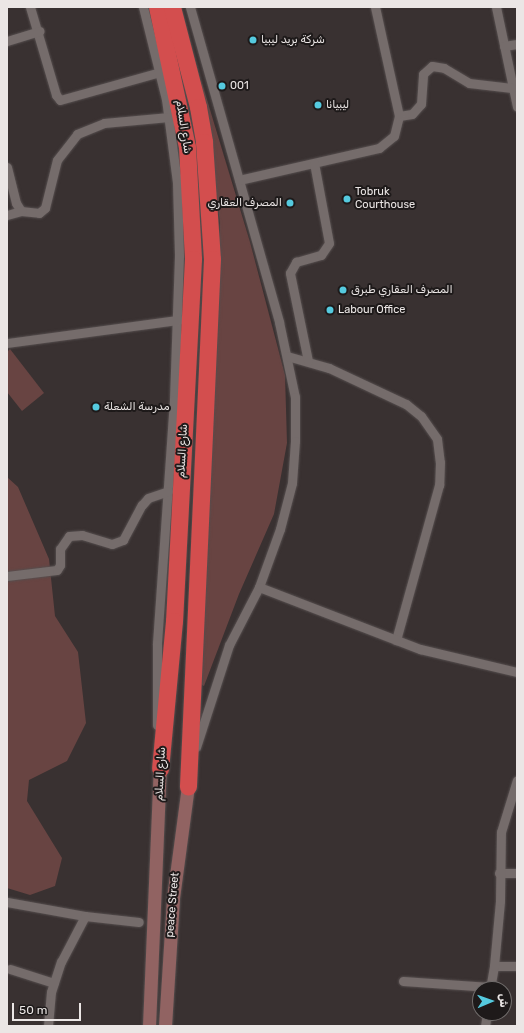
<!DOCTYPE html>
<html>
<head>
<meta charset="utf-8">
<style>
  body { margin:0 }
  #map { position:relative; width:524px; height:1033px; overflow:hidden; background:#393131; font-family:Rubik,"Noto Naskh Arabic",sans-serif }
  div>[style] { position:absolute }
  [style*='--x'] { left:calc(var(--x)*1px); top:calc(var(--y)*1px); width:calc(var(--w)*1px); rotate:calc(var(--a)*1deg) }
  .green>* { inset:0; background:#684442 }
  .roads { filter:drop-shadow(0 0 1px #554e4e) drop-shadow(0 0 1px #554e4e) }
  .street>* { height:9px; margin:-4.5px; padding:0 4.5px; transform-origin:4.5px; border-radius:4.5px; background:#756c6b }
  .secondary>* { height:13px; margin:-6.5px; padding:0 6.5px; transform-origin:6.5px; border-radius:6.5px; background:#916362 }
  .highway>* { height:17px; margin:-8.5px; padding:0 8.5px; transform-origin:8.5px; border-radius:8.5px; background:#d34e4e }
  .dots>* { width:11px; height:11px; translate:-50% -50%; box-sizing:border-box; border:2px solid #1e1a1a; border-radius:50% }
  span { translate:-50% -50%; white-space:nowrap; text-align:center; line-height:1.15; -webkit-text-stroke:4px #1e1a1a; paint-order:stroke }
  .poi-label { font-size:11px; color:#ebe6e5 }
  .left { translate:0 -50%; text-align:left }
  .right { translate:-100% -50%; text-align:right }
  .street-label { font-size:11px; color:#ebe6e5 }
  .frame { position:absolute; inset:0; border:8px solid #ebe6e5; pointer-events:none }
  .north { position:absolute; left:472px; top:981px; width:40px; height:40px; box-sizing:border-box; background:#1e1a1a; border:1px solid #706c6b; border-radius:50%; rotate:88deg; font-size:11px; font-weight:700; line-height:16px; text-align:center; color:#ebe6e5 }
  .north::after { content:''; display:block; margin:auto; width:14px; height:18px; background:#55cadf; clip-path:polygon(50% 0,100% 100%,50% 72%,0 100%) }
  .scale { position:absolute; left:12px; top:1003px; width:69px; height:18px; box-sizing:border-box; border:2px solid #ebe6e5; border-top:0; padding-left:5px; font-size:12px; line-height:14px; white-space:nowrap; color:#ebe6e5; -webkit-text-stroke:3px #1e1a1a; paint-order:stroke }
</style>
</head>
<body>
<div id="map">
  <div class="green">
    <div style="clip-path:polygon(201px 80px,250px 242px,285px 375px,287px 443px,274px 514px,239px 594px,204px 686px,194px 681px,220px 223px)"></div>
    <div style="clip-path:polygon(10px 349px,44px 393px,22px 411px,7px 392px,7px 352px)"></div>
    <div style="clip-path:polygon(7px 477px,18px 487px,49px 559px,55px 616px,78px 652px,86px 723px,67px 761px,29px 780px,27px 801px,62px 858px,55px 886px,30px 895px,7px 888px)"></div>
  </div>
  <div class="roads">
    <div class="street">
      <div style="--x:30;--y:7;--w:92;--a:73.5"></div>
      <div style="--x:56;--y:95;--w:6;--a:51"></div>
      <div style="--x:60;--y:100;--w:104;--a:-15.6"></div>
      <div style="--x:143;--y:7;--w:95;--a:76"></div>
      <div style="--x:166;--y:99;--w:85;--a:82.5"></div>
      <div style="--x:177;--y:183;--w:73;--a:88.4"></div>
      <div style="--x:179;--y:256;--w:144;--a:92"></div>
      <div style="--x:174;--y:400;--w:245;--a:94"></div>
      <div style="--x:157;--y:644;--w:81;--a:90"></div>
      <div style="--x:190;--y:7;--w:327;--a:74.2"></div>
      <div style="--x:279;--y:322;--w:77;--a:78"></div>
      <div style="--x:295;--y:397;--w:44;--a:90"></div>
      <div style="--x:295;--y:441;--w:42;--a:94.1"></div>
      <div style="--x:292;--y:483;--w:48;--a:104.6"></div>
      <div style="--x:280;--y:529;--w:62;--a:109.9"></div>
      <div style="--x:259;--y:587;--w:65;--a:117.3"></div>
      <div style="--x:229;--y:645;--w:107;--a:107.9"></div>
      <div style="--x:496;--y:7;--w:102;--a:78.1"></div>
      <div style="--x:7;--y:41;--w:34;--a:-17"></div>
      <div style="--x:504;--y:46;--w:13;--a:-9"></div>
      <div style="--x:399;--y:116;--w:13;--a:-9"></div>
      <div style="--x:412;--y:114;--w:13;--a:-48"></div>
      <div style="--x:421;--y:104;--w:30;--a:-86"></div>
      <div style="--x:423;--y:74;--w:12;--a:-42"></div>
      <div style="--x:432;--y:66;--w:12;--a:9"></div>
      <div style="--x:444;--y:68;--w:29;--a:31"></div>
      <div style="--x:469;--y:83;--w:43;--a:6.6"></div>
      <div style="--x:7;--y:167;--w:37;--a:76"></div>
      <div style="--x:16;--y:203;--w:9;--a:58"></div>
      <div style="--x:21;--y:211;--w:18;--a:6"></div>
      <div style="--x:39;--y:213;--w:8;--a:-40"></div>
      <div style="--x:45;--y:208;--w:49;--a:-76"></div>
      <div style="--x:57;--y:160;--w:33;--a:-52"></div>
      <div style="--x:77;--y:134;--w:29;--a:-22"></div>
      <div style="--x:104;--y:123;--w:65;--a:-5.3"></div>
      <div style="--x:239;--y:180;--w:144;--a:-12.9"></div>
      <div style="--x:379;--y:148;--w:19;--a:-39"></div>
      <div style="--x:394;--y:136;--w:21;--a:-76"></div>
      <div style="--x:399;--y:116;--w:112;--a:-102.4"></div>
      <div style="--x:7;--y:215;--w:15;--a:-16"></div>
      <div style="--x:7;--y:343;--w:173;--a:-7.7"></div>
      <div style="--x:287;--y:356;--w:44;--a:15.9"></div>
      <div style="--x:329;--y:368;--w:85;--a:25.1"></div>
      <div style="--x:406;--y:404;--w:19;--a:39"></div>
      <div style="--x:421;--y:416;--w:28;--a:55"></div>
      <div style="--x:437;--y:439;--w:23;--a:83"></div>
      <div style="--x:440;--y:462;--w:23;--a:92"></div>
      <div style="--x:439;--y:485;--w:161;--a:105.5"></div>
      <div style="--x:308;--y:361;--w:90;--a:-101.6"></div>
      <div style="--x:290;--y:273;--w:13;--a:-61"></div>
      <div style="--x:296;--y:262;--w:26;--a:-16"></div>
      <div style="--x:321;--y:255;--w:14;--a:-56"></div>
      <div style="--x:329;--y:243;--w:81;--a:-100.6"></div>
      <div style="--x:7;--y:576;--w:50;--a:-6.8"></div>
      <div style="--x:57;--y:570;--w:6;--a:-59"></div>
      <div style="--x:60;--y:565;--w:16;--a:-90"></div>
      <div style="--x:60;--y:549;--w:16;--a:-55"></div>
      <div style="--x:69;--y:536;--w:13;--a:-4"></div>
      <div style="--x:82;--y:535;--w:31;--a:17"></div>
      <div style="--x:112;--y:544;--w:12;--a:-20"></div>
      <div style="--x:123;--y:540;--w:40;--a:-62"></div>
      <div style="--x:142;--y:505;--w:9;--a:-49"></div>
      <div style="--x:148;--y:498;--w:21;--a:-19"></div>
      <div style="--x:259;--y:587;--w:173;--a:21.1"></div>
      <div style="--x:420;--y:649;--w:100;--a:13.3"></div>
      <div style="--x:499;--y:873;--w:18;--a:0"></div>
      <div style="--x:7;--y:902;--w:79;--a:10.2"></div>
      <div style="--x:85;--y:916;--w:54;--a:6.3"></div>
      <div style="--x:494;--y:966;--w:23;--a:0"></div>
      <div style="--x:10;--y:969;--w:46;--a:17.7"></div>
      <div style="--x:403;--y:981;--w:87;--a:3.9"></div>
      <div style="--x:490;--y:989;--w:23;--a:-80"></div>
      <div style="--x:494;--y:966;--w:65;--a:-84.7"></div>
      <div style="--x:500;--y:901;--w:69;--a:-89.2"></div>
      <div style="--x:501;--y:832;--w:54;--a:-72.9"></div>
      <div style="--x:48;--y:1026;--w:34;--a:-85"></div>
      <div style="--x:51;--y:992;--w:32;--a:-72"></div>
      <div style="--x:61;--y:962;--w:52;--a:-62.4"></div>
      <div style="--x:485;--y:1026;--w:13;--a:-81"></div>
    </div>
    <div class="secondary">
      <div style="--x:149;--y:1026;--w:258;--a:-87.6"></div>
      <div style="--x:165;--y:1026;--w:128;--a:-86.4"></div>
      <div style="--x:173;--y:898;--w:113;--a:-82.4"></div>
    </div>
    <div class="highway">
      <div style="--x:157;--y:7;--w:143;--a:77.9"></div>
      <div style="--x:187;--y:147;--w:112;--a:86.9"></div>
      <div style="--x:193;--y:259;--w:362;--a:93"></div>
      <div style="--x:174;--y:621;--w:148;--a:95.4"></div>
      <div style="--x:172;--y:7;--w:103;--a:75.4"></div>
      <div style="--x:198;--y:107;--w:36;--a:80"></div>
      <div style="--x:204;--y:142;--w:117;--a:86.1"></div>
      <div style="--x:212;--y:259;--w:528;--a:92.61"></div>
    </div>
  </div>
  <div class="dots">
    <div style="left:253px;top:40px;background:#55cadf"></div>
    <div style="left:222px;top:86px;background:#55cadf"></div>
    <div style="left:318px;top:105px;background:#55cadf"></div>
    <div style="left:347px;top:199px;background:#55cadf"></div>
    <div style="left:290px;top:203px;background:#55cadf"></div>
    <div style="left:343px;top:290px;background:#55cadf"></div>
    <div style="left:330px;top:310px;background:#55cadf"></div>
    <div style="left:96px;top:407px;background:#55cadf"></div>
  </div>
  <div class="poi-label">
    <span class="left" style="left:261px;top:40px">شركة بريد ليبيا</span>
    <span class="left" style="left:230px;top:86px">001</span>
    <span class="left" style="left:326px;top:105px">ليبيانا</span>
    <span class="left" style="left:355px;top:199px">Tobruk<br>Courthouse</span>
    <span class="right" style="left:282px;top:203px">المصرف العقاري</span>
    <span class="left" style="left:351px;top:290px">المصرف العقاري طبرق</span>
    <span class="left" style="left:338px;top:310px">Labour Office</span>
    <span class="left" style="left:104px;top:407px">مدرسة الشعلة</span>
  </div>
  <div class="street-label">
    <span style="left:183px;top:127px;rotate:81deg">شارع السلام</span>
    <span style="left:183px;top:451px;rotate:-87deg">شارع السلام</span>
    <span style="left:161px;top:774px;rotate:-87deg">شارع السلام</span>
    <span style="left:173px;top:905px;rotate:-85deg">peace Street</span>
  </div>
  <div class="frame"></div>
  <div class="north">ش</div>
  <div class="scale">50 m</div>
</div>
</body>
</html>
